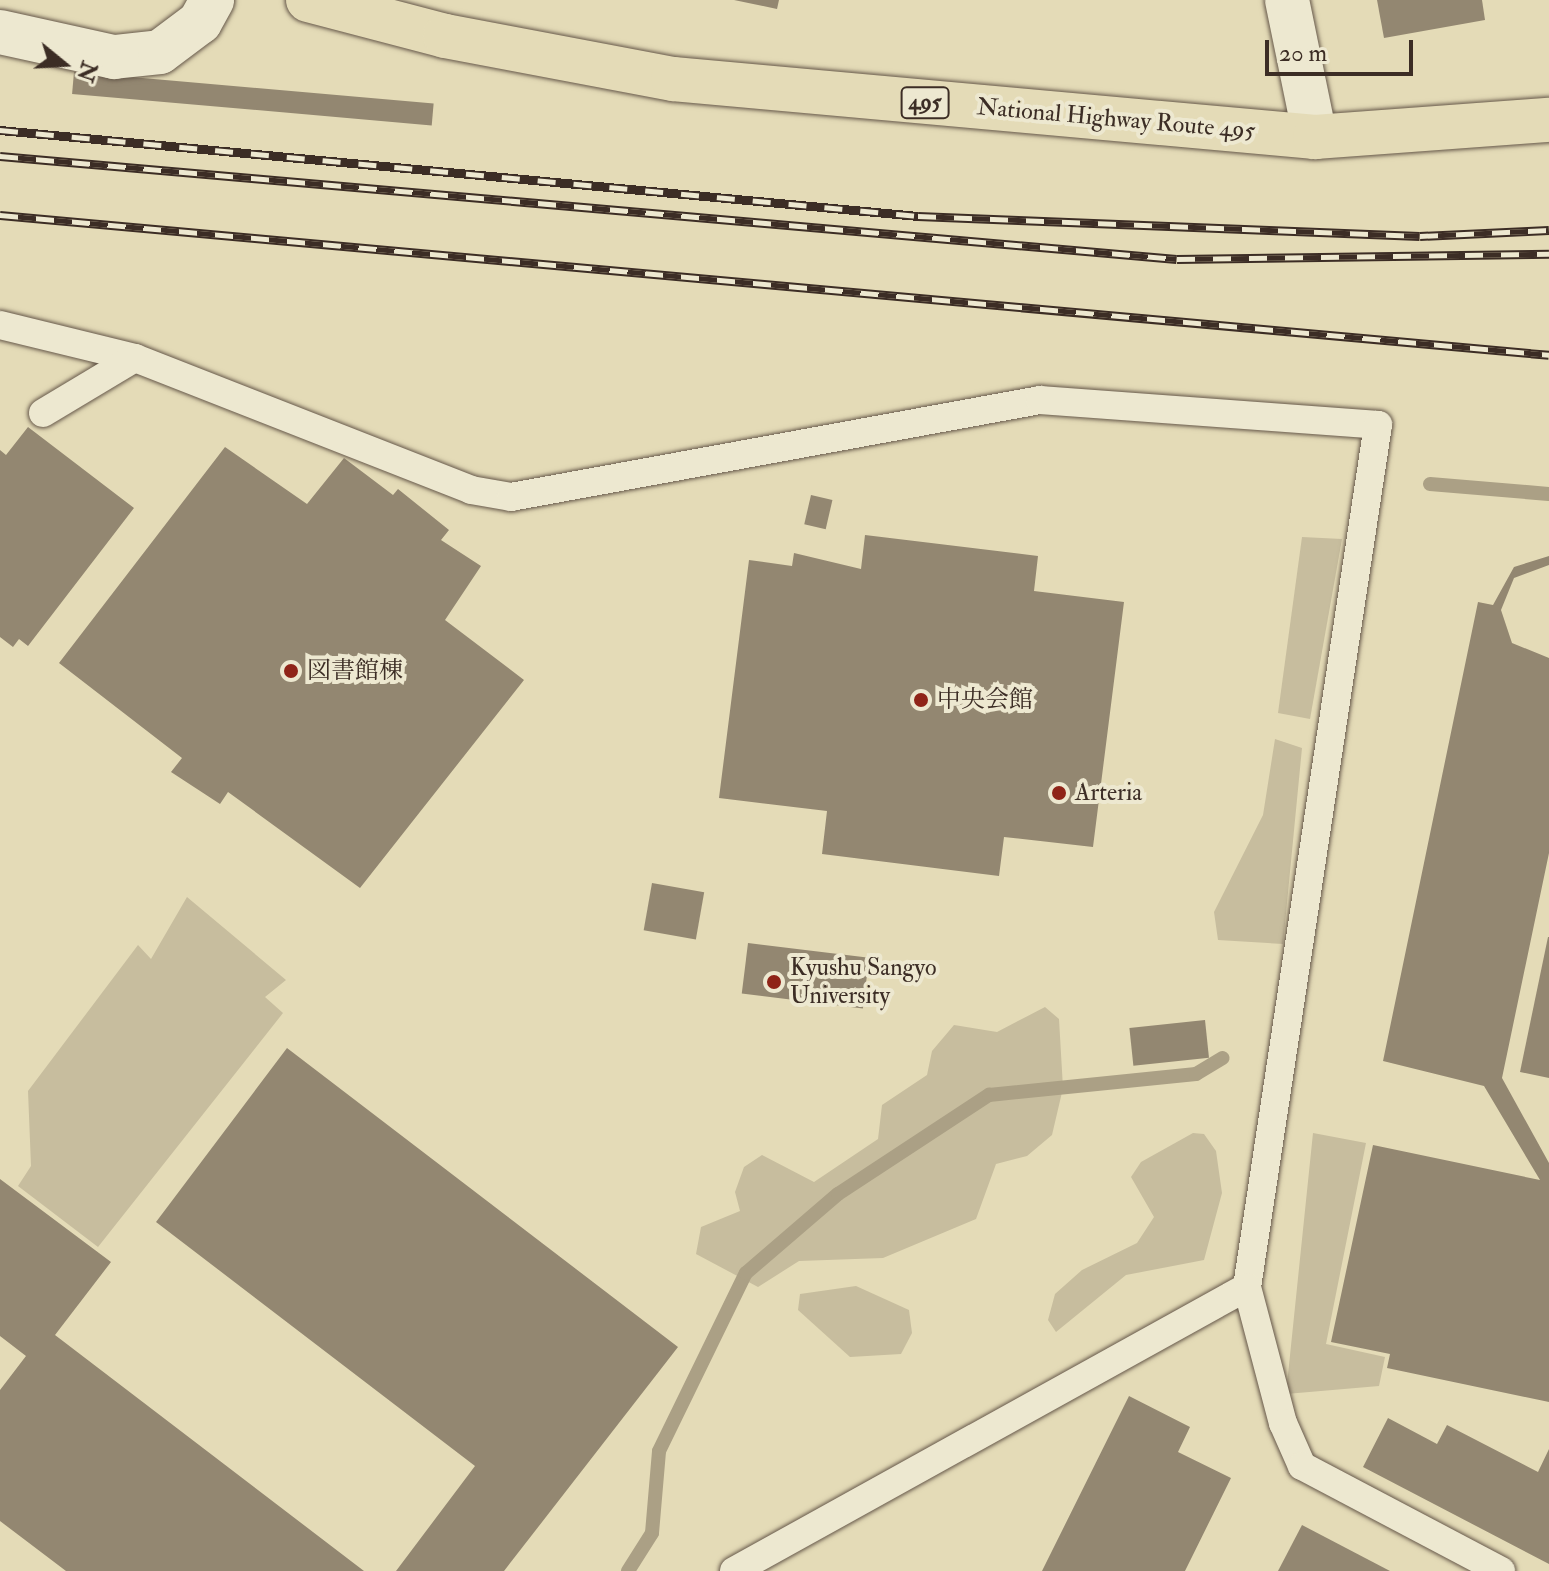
<!DOCTYPE html>
<html>
<head>
<meta charset="utf-8">
<style>
  body { margin:0 }
  #map { position:relative; width:1549px; height:1571px; overflow:hidden; background:#e4dbb7; font-family:"IM FELL Double Pica","Noto Serif JP",serif }
  div>[style] { position:absolute }
  [style*='--x'] { left:calc(var(--x)*1px); top:calc(var(--y)*1px); width:calc(var(--w)*1px); rotate:calc(var(--a)*1deg) }
  .green>* { inset:0; background:#c7bd9e }
  .stream>* { height:14px; margin:-7px; padding:0 7px; transform-origin:7px; border-radius:7px; background:#aba085 }
  .building>* { inset:0; background:#938771; transform-origin:0 0 }
  .roads { filter:drop-shadow(0 0 2px #66584a) drop-shadow(0 0 2px #66584a) }
  .service>* { height:28px; margin:-14px; padding:0 14px; transform-origin:14px; border-radius:14px; background:#ede8d0 }
  .minor>* { height:44px; margin:-22px; padding:0 22px; transform-origin:22px; border-radius:22px; background:#ede8d0 }
  .trunk>* { height:44px; margin:-22px; padding:0 22px; transform-origin:22px; border-radius:22px; background:#e4dbb7 }
  .rail>* { height:9px; margin-top:-4.5px; transform-origin:0; background:repeating-linear-gradient(90deg,#ede8d0 0 18px,#3c2d25 0 36px); box-sizing:border-box; border-block:2px solid #3c2d25 }
  .dots>* { width:22px; height:22px; translate:-50% -50%; box-sizing:border-box; border:4px solid #ede8d0; border-radius:50% }
  span { translate:-50% -50%; white-space:nowrap; text-align:center; line-height:1.15; -webkit-text-stroke:8px #ede8d0; paint-order:stroke }
  .shield-label span { padding:2px 6px; background:#ede8d0; border:2px solid; border-radius:6px; -webkit-text-stroke-width:0 }
  .shield-label { font-size:22px; color:#3c2d25; font-weight:700 }
  .street-label { font-size:24px; color:#3c2d25 }
  .poi-label { font-size:24px; color:#3c2d25 }
  .left { translate:0 -50%; text-align:left }
  .north { position:absolute; left:24px; top:24px; width:80px; height:80px; -webkit-text-stroke:6px #ede8d0; paint-order:stroke; rotate:108deg; font-size:22px; font-weight:700; line-height:32px; text-align:center; color:#3c2d25 }
  .north::after { content:''; display:block; margin:auto; width:28px; height:36px; background:#3c2d25; clip-path:polygon(50% 0,100% 100%,50% 72%,0 100%) }
  .scale { position:absolute; left:1265px; top:40px; width:148px; height:36px; box-sizing:border-box; border:4px solid #3c2d25; border-top:0; padding-left:10px; font-size:24px; line-height:28px; white-space:nowrap; color:#3c2d25; -webkit-text-stroke:6px #ede8d0; paint-order:stroke }
</style>
</head>
<body>
<div id="map">
  <div class="green">
    <div style="clip-path:polygon(1302px 537px,1342px 539px,1310px 719px,1278px 713px)"></div>
    <div style="clip-path:polygon(1275px 739px,1302px 748px,1283px 944px,1218px 940px,1214px 912px,1263px 815px)"></div>
    <div style="clip-path:polygon(187px 897px,286px 980px,265px 997px,283px 1013px,98px 1247px,18px 1186px,31px 1166px,28px 1091px,138px 945px,151px 959px)"></div>
    <div style="clip-path:polygon(1045px 1007px,1059px 1019px,1063px 1088px,1052px 1135px,1027px 1156px,996px 1164px,976px 1219px,883px 1258px,799px 1261px,758px 1287px,696px 1254px,701px 1227px,740px 1211px,735px 1192px,744px 1167px,762px 1155px,814px 1182px,878px 1139px,882px 1105px,927px 1075px,932px 1051px,954px 1025px,997px 1032px)"></div>
    <div style="clip-path:polygon(1193px 1133px,1204px 1134px,1216px 1151px,1222px 1193px,1204px 1260px,1126px 1275px,1056px 1332px,1048px 1320px,1055px 1294px,1082px 1270px,1137px 1243px,1154px 1217px,1131px 1177px,1141px 1162px)"></div>
    <div style="clip-path:polygon(1313px 1133px,1366px 1143px,1326px 1344px,1385px 1357px,1379px 1386px,1286px 1394px)"></div>
    <div style="clip-path:polygon(856px 1286px,909px 1310px,912px 1333px,901px 1354px,850px 1357px,798px 1310px,800px 1294px)"></div>
  </div>
  <div class="stream">
    <div style="--x:1430;--y:484;--w:119;--a:4.8"></div>
    <div style="--x:628;--y:1571;--w:45;--a:-57.7"></div>
    <div style="--x:652;--y:1533;--w:82;--a:-85.1"></div>
    <div style="--x:659;--y:1451;--w:198;--a:-64"></div>
    <div style="--x:746;--y:1273;--w:121;--a:-40.7"></div>
    <div style="--x:838;--y:1194;--w:181;--a:-33.3"></div>
    <div style="--x:989;--y:1095;--w:208;--a:-5.8"></div>
    <div style="--x:1196;--y:1074;--w:31;--a:-31"></div>
  </div>
  <div class="building">
    <div style="clip-path:polygon(734px 0,779px 0,777px 9px)"></div>
    <div style="clip-path:polygon(1377px 0,1482px 0,1485px 20px,1384px 38px)"></div>
    <div style="left:74px;top:72px;width:361px;height:22px;rotate:5deg"></div>
    <div style="clip-path:polygon(28px 427px,134px 508px,28px 646px,19px 639px,13px 647px,0 637px,0 450px,6px 455px)"></div>
    <div style="clip-path:polygon(225px 447px,307px 504px,344px 458px,393px 495px,398px 489px,449px 530px,441px 540px,481px 566px,445px 620px,524px 680px,360px 888px,228px 792px,220px 804px,171px 772px,182px 758px,59px 663px)"></div>
    <div style="left:811px;top:495px;width:22px;height:30px;rotate:13deg"></div>
    <div style="clip-path:polygon(865px 535px,1038px 556px,1034px 591px,1124px 602px,1093px 847px,1004px 837px,999px 876px,822px 854px,827px 811px,719px 798px,749px 560px,792px 566px,794px 553px,861px 569px)"></div>
    <div style="clip-path:polygon(1549px 556px,1549px 565px,1514px 578px,1501px 610px,1512px 643px,1549px 658px,1549px 853px,1502px 1078px,1549px 1163px,1549px 1402px,1387px 1368px,1390px 1354px,1331px 1342px,1373px 1145px,1540px 1180px,1484px 1086px,1383px 1061px,1478px 602px,1493px 605px,1514px 567px)"></div>
    <div style="left:652px;top:883px;width:53px;height:48px;rotate:10deg"></div>
    <div style="clip-path:polygon(1548px 937px,1549px 937px,1549px 1078px,1520px 1072px)"></div>
    <div style="left:748px;top:943px;width:122px;height:51px;rotate:7deg"></div>
    <div style="left:1205px;top:1020px;width:38px;height:76px;rotate:84deg"></div>
    <div style="clip-path:polygon(287px 1048px,678px 1347px,504px 1571px,396px 1571px,475px 1466px,156px 1222px)"></div>
    <div style="clip-path:polygon(0 1179px,111px 1262px,55px 1335px,364px 1571px,66px 1571px,0 1521px,0 1390px,26px 1356px,0 1336px)"></div>
    <div style="clip-path:polygon(1129px 1396px,1190px 1427px,1178px 1452px,1231px 1478px,1185px 1571px,1042px 1571px)"></div>
    <div style="clip-path:polygon(1388px 1418px,1437px 1444px,1447px 1425px,1538px 1472px,1549px 1449px,1549px 1564px,1363px 1467px)"></div>
    <div style="clip-path:polygon(1302px 1525px,1390px 1571px,1278px 1571px)"></div>
  </div>
  <div class="roads">
    <div class="service">
      <div style="--x:0;--y:325;--w:139;--a:13.7"></div>
      <div style="--x:135;--y:358;--w:361;--a:21.4"></div>
      <div style="--x:471;--y:490;--w:41;--a:9.9"></div>
      <div style="--x:511;--y:497;--w:538;--a:-10.39"></div>
      <div style="--x:1040;--y:400;--w:339;--a:4.2"></div>
      <div style="--x:1378;--y:425;--w:872;--a:98.64"></div>
      <div style="--x:1247;--y:1287;--w:141;--a:75.2"></div>
      <div style="--x:1283;--y:1423;--w:47;--a:66.2"></div>
      <div style="--x:1302;--y:1466;--w:225;--a:27.8"></div>
      <div style="--x:43;--y:413;--w:107;--a:-30.9"></div>
      <div style="--x:734;--y:1571;--w:586;--a:-28.97"></div>
    </div>
    <div class="minor">
      <div style="--x:1287;--y:0;--w:140;--a:78.4"></div>
      <div style="--x:0;--y:32;--w:117;--a:12.4"></div>
      <div style="--x:114;--y:57;--w:46;--a:-6.2"></div>
      <div style="--x:160;--y:52;--w:50;--a:-36.9"></div>
      <div style="--x:200;--y:22;--w:25;--a:-61"></div>
    </div>
    <div class="trunk">
      <div style="--x:308;--y:0;--w:142;--a:14.7"></div>
      <div style="--x:445;--y:36;--w:232;--a:10.7"></div>
      <div style="--x:673;--y:79;--w:645;--a:5.16"></div>
      <div style="--x:1315;--y:137;--w:235;--a:-4.2"></div>
    </div>
  </div>
  <div class="rail">
    <div style="--x:0;--y:130;--w:922;--a:5.35"></div>
    <div style="--x:918;--y:216;--w:502;--a:2.28"></div>
    <div style="--x:1420;--y:236;--w:129;--a:-2.7"></div>
    <div style="--x:0;--y:156;--w:1181;--a:5"></div>
    <div style="--x:1177;--y:259;--w:372;--a:-0.8"></div>
    <div style="--x:0;--y:215;--w:1555;--a:5.16"></div>
  </div>
  <div class="dots">
    <div style="left:291px;top:671px;background:#8f2418"></div>
    <div style="left:921px;top:700px;background:#8f2418"></div>
    <div style="left:1059px;top:793px;background:#8f2418"></div>
    <div style="left:774px;top:982px;background:#8f2418"></div>
  </div>
  <div class="shield-label">
    <span style="left:925px;top:103px">495</span>
  </div>
  <div class="street-label">
    <span style="left:1116px;top:119px;rotate:5deg">National Highway Route 495</span>
  </div>
  <div class="poi-label">
    <span class="left" style="left:307px;top:671px">図書館棟</span>
    <span class="left" style="left:937px;top:700px">中央会館</span>
    <span class="left" style="left:1075px;top:793px">Arteria</span>
    <span class="left" style="left:790px;top:982px">Kyushu Sangyo<br>University</span>
  </div>
  <div class="north">N</div>
  <div class="scale">20 m</div>
</div>
</body>
</html>
